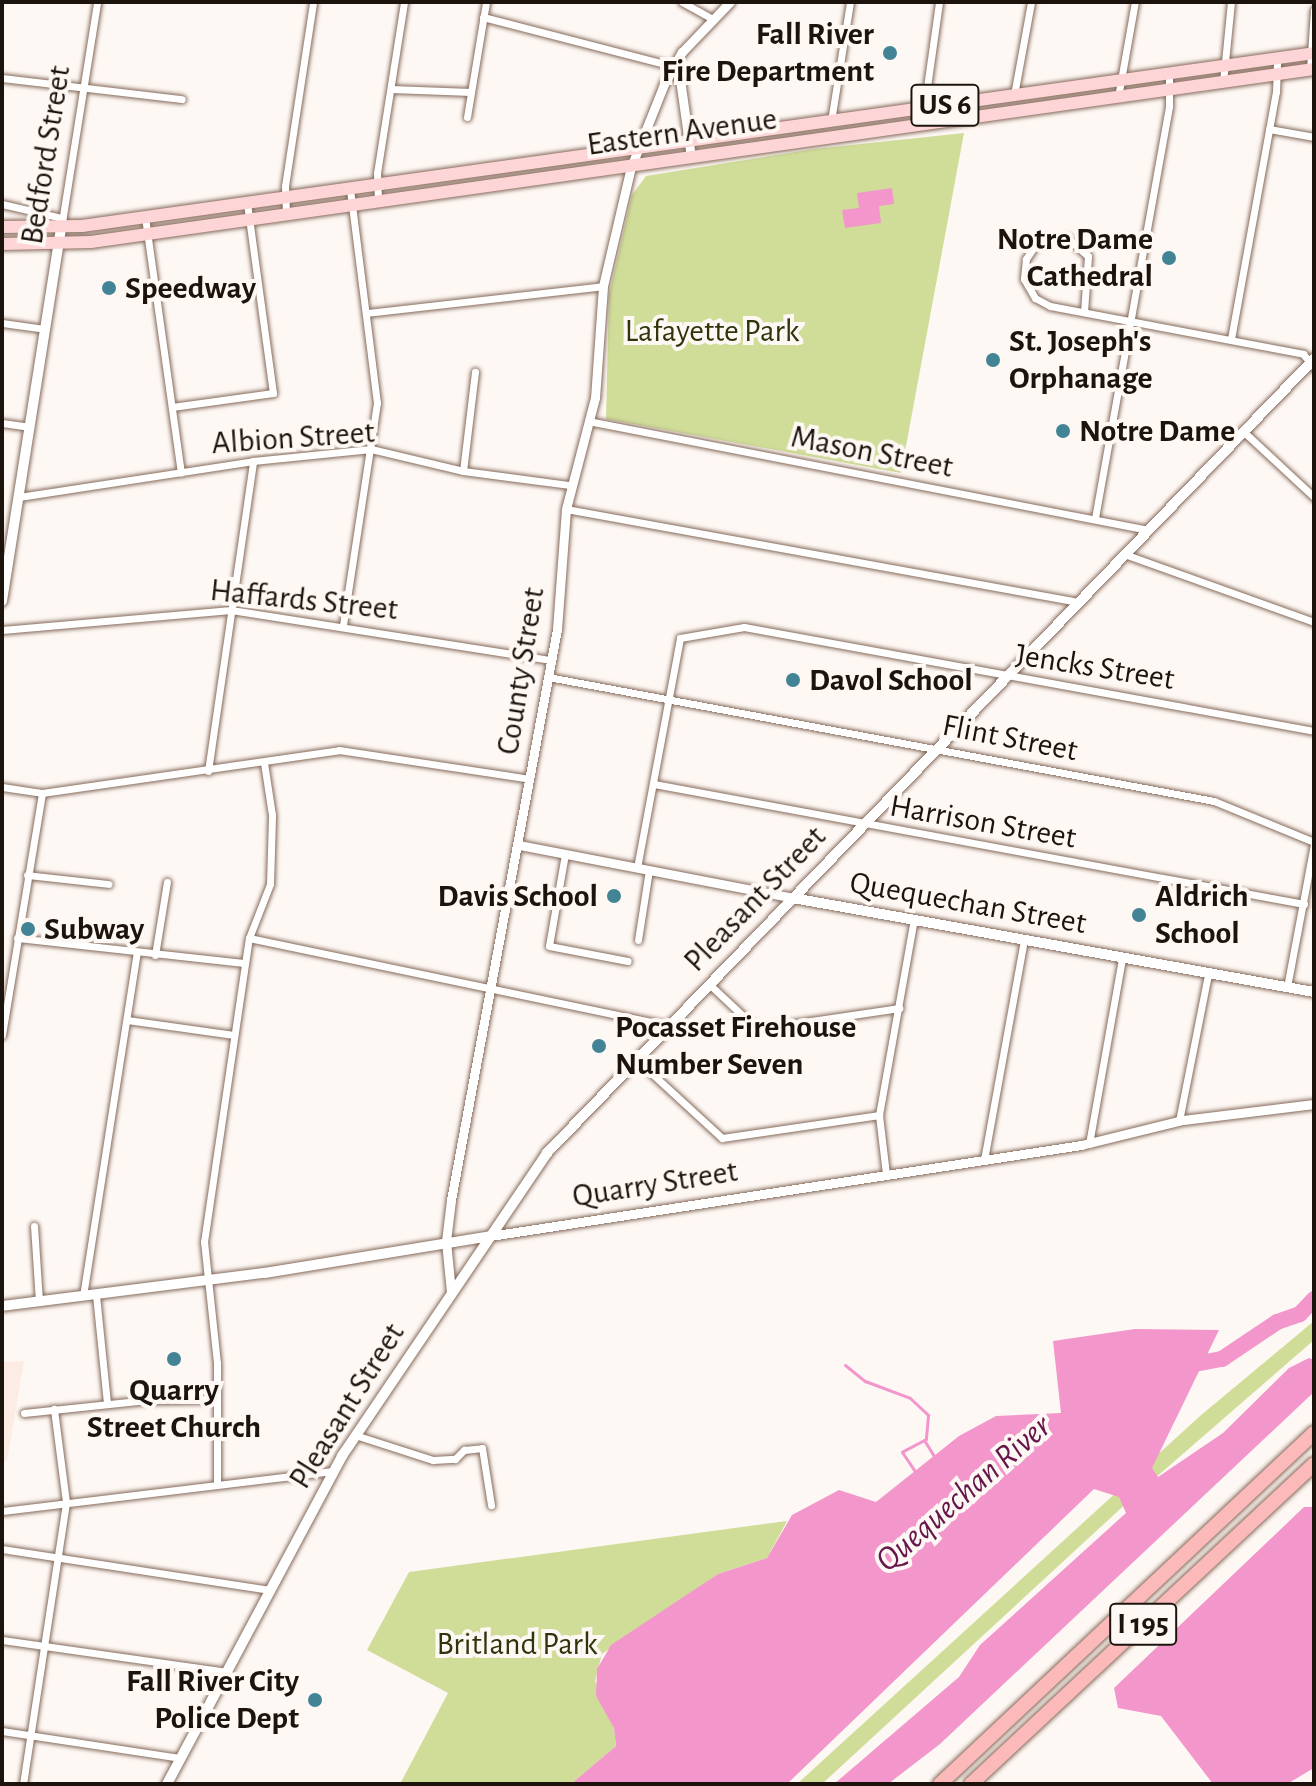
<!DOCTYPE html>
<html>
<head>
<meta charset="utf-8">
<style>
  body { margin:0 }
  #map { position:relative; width:1316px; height:1786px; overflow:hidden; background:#fef8f4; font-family:"Alegreya Sans",sans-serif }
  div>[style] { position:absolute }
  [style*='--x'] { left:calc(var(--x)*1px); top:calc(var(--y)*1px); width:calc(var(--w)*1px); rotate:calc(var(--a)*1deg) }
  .built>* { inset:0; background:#fcece3 }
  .green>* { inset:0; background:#d0dd99 }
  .water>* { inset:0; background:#f296cb }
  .stream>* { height:3px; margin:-1.5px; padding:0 1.5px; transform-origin:1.5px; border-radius:1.5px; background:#f296cb }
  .river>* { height:16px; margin:-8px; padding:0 8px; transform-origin:8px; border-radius:8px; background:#f296cb }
  .roads { filter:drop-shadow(0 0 2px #856a5a) drop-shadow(0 0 2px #856a5a) }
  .minor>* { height:7px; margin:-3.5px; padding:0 3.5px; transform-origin:3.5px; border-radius:3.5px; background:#fff }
  .tertiary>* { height:9px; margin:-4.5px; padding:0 4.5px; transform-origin:4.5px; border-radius:4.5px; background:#fff }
  .secondary>* { height:10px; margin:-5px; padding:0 5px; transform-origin:5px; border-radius:5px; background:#fff }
  .primary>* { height:12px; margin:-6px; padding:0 6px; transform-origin:6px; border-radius:6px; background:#fdd5d6 }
  .motorway>* { height:14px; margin:-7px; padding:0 7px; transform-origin:7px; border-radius:7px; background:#fbb9ba }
  .dots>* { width:22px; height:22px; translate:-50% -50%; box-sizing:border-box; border:4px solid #fef8f4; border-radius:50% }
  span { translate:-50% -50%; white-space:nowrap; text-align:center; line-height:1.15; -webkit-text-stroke:8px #fef8f4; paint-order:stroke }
  .shield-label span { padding:2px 6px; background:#fef8f4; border:2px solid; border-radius:6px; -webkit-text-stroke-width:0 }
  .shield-label { font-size:30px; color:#1d130d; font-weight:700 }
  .poi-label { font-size:32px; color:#1d130d; font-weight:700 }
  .right { translate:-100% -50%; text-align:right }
  .left { translate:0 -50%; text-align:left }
  .street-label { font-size:32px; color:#1d130d }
  .park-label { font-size:32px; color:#2f350a }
  .water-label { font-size:34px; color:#66164b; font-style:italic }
  .frame { position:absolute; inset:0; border:4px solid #1d130d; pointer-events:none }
</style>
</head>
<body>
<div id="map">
  <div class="built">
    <div style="clip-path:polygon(24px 1361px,7px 1461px,2px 1462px,2px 1362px)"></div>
  </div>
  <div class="green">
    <div style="clip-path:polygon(964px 133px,901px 473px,606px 419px,609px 295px,632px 195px,646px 176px,814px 149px)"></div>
    <div style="clip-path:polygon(1314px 1321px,1314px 1340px,1131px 1499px,822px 1784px,797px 1784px,1200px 1416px)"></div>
    <div style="clip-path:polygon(787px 1521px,767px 1558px,718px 1574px,602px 1654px,595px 1681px,614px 1728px,616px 1746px,571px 1784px,400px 1784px,448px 1693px,367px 1650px,409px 1572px)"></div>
  </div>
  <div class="water">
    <div style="clip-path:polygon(892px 188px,894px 204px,879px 206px,881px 223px,845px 228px,842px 210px,859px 208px,857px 193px)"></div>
    <div style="clip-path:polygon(1135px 1329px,1219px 1330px,1152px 1468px,1158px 1477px,1223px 1433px,1289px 1368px,1309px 1358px,1314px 1360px,1314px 1392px,940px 1744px,888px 1784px,834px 1784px,959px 1677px,980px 1645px,1126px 1513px,1119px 1497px,1094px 1489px,787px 1784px,571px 1784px,616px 1746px,614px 1728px,596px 1696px,597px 1669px,611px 1645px,718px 1574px,767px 1558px,792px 1515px,839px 1490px,876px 1502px,959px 1436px,996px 1416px,1061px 1413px,1053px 1341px)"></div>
    <div style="clip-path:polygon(1304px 1507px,1314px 1507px,1314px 1768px,1287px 1784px,1213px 1784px,1161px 1716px,1118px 1708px,1114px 1688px)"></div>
  </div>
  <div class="stream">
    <div style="--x:845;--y:1365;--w:26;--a:39"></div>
    <div style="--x:865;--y:1381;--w:48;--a:20.7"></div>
    <div style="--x:910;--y:1398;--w:25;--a:43"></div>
    <div style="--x:928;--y:1415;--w:24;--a:95"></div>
    <div style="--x:926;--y:1439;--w:27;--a:152"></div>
    <div style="--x:902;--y:1452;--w:23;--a:56"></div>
    <div style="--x:924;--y:1440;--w:19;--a:58"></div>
  </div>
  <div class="river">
    <div style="--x:1185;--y:1366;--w:38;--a:-11"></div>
    <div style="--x:1222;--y:1359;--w:66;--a:-33.9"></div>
    <div style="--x:1277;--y:1322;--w:24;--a:-19"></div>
    <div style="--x:1300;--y:1314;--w:21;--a:-47"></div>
  </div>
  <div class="roads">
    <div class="minor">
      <div style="--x:682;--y:2;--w:35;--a:29"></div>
      <div style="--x:483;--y:17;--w:195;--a:14.5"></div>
      <div style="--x:1310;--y:70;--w:60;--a:-86.2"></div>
      <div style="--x:2;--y:78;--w:181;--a:6.7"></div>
      <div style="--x:1223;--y:82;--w:80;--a:-84.3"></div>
      <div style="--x:391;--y:89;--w:80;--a:2.1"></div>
      <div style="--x:1014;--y:95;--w:95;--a:-79.6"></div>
      <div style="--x:1118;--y:97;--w:97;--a:-79.9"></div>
      <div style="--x:924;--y:108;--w:107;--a:-81.9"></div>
      <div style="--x:467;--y:117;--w:117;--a:-80.6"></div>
      <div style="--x:831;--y:121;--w:121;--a:-80.9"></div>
      <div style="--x:1269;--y:129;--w:46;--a:10.1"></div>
      <div style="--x:378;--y:201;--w:28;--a:-92"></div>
      <div style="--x:377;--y:173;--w:173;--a:-81"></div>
      <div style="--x:2;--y:204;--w:62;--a:13.1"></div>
      <div style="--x:286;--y:214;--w:28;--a:-92"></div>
      <div style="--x:285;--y:186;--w:186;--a:-81.3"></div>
      <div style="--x:145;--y:217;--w:258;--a:82"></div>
      <div style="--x:61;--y:228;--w:229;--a:-80.9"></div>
      <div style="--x:1084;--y:312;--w:56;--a:-85.9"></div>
      <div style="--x:1088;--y:256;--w:28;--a:-139"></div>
      <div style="--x:1067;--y:238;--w:29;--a:174"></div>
      <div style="--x:1038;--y:241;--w:22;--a:124"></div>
      <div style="--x:1026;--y:259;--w:20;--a:96"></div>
      <div style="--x:1024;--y:279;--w:22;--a:60"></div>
      <div style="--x:1035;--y:298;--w:17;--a:28"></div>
      <div style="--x:1050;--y:306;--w:258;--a:10.7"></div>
      <div style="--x:1303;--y:354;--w:17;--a:50"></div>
      <div style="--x:367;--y:313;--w:238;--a:-6.5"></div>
      <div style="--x:2;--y:323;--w:43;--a:7.9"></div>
      <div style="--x:1231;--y:339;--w:251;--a:-79.7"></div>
      <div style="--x:1276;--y:92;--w:34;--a:-88"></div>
      <div style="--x:172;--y:407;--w:102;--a:-7.9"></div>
      <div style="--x:273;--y:393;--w:192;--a:-97.8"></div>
      <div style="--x:588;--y:421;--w:571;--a:11.01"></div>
      <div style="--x:2;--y:423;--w:27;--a:8"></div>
      <div style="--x:1244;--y:432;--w:96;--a:42.9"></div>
      <div style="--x:463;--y:471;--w:100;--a:-83.1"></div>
      <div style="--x:19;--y:497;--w:237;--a:-8.7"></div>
      <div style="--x:253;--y:461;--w:119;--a:-5.8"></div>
      <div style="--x:371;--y:449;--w:95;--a:13.4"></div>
      <div style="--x:463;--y:471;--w:108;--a:7.5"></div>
      <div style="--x:566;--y:509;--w:520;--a:10.29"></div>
      <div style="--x:1095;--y:518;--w:419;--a:-79.8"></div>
      <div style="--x:1169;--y:106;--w:33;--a:-90"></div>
      <div style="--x:1124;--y:554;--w:202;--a:19.7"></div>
      <div style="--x:343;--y:625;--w:225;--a:-81.3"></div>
      <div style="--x:377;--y:403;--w:217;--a:-97.2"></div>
      <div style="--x:2;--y:630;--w:230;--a:-5"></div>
      <div style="--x:231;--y:610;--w:324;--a:8.9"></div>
      <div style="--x:548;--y:677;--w:677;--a:10.55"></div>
      <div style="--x:1214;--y:801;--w:108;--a:22.3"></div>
      <div style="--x:208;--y:771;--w:313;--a:-81.7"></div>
      <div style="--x:654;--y:784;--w:661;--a:10.46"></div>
      <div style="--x:2;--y:787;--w:40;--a:8.5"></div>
      <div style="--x:42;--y:793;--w:300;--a:-8.2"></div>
      <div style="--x:339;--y:750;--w:193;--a:8.6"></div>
      <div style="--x:565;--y:854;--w:93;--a:99.9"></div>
      <div style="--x:549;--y:946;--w:80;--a:10.8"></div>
      <div style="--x:637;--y:868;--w:234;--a:-79.4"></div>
      <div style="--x:680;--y:638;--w:65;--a:-9.8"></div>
      <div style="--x:744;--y:627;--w:579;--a:10.34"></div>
      <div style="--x:27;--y:875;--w:82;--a:6.3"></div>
      <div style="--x:17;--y:938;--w:229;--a:6.3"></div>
      <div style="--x:249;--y:938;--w:429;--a:11.8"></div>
      <div style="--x:638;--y:940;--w:71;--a:-81.1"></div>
      <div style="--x:155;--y:955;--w:74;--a:-80.7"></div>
      <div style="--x:709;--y:984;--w:66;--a:43.2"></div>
      <div style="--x:757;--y:1029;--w:144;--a:-8.4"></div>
      <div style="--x:1287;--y:987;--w:146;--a:-79.3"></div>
      <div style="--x:127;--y:1020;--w:108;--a:8"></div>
      <div style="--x:2;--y:1035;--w:245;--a:-80.6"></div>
      <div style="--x:636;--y:1059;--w:117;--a:42.6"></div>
      <div style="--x:722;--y:1138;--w:159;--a:-8.3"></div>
      <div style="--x:1179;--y:1121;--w:150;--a:-78.8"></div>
      <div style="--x:1089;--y:1144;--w:189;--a:-79.9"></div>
      <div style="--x:984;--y:1160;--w:224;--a:-79.7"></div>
      <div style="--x:886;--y:1174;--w:59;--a:-96.8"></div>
      <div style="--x:879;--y:1115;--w:199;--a:-79.9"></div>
      <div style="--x:34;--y:1226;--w:76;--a:86.2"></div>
      <div style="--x:96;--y:1295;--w:109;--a:84.2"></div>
      <div style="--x:83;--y:1296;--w:347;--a:-81.1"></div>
      <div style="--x:24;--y:1413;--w:124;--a:-6"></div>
      <div style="--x:147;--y:1400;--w:70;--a:-0.8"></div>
      <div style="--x:355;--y:1435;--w:82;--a:17.8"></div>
      <div style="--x:433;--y:1460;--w:22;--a:-3"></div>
      <div style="--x:455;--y:1459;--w:13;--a:-45"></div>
      <div style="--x:464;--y:1450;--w:18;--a:-6"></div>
      <div style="--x:482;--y:1448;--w:58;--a:81"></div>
      <div style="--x:217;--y:1484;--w:121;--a:-90"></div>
      <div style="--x:217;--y:1363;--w:122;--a:-96.1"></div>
      <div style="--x:204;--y:1242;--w:307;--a:-81.6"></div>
      <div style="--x:249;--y:938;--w:58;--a:-68.7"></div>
      <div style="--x:270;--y:884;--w:69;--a:-88.3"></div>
      <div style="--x:272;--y:815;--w:53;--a:-98.7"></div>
      <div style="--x:2;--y:1511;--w:334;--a:-6.9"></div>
      <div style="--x:2;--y:1549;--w:271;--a:8.7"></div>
      <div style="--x:2;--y:1640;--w:226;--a:8.1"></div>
      <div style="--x:2;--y:1731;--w:181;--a:8.6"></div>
      <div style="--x:23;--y:1784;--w:285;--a:-81.3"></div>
      <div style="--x:66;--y:1502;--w:94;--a:-97.4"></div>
    </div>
    <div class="tertiary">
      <div style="--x:672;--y:66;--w:15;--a:58"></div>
      <div style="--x:680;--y:79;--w:79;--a:82"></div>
      <div style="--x:519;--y:845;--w:279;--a:10.9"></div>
      <div style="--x:490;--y:1236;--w:598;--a:-8.75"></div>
      <div style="--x:1081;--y:1145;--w:105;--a:-13.8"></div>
      <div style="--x:1183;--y:1120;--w:132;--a:-7"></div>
      <div style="--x:451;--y:1292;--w:51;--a:-95.6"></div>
      <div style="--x:446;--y:1241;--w:41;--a:-83"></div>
      <div style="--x:451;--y:1200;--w:581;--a:-79.48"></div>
      <div style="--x:557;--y:629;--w:120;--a:-85.7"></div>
      <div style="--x:566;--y:509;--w:115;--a:-75.4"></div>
      <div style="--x:595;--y:398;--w:112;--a:-85.9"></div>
      <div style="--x:603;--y:286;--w:122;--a:-76.8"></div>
      <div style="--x:631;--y:167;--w:89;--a:-68.3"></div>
      <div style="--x:664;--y:84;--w:37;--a:-61"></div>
      <div style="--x:682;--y:52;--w:69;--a:-46.2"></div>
    </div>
    <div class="secondary">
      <div style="--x:2;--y:601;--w:378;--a:-81"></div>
      <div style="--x:793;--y:898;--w:529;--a:10.23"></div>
      <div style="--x:2;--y:1306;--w:265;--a:-7.2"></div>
      <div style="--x:265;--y:1273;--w:228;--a:-9.3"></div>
      <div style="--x:167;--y:1784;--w:372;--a:-61.9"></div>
      <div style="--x:342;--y:1456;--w:366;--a:-55.9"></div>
      <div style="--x:547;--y:1153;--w:1104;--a:-45.99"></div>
    </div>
    <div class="primary">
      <div style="--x:2;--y:227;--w:80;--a:-0.7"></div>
      <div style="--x:82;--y:226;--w:1244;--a:-7.99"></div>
      <div style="--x:2;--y:244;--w:89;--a:-1.3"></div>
      <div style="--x:91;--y:242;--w:1235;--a:-8.05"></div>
    </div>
    <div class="motorway">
      <div style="--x:940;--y:1784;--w:513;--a:-43.18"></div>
      <div style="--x:971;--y:1784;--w:469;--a:-43"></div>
    </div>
  </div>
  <div class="dots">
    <div style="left:890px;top:53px;background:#428495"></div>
    <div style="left:1169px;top:258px;background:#428495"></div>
    <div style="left:109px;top:288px;background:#428495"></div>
    <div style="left:993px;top:360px;background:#428495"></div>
    <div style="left:1063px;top:431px;background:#428495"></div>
    <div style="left:793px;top:680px;background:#428495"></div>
    <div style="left:614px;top:896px;background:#428495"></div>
    <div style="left:1139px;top:915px;background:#428495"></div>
    <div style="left:28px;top:929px;background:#428495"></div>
    <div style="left:599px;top:1046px;background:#428495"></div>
    <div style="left:174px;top:1359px;background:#428495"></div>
    <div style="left:315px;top:1700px;background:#428495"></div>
  </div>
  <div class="shield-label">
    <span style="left:945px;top:105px">US 6</span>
    <span style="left:1143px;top:1624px">I 195</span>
  </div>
  <div class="poi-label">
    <span class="right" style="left:874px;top:53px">Fall River<br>Fire Department</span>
    <span class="right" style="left:1153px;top:258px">Notre Dame<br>Cathedral</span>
    <span class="left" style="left:125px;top:288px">Speedway</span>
    <span class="left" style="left:1009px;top:360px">St. Joseph's<br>Orphanage</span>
    <span class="left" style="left:1079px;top:431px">Notre Dame</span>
    <span class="left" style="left:809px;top:680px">Davol School</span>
    <span class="right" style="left:598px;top:896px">Davis School</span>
    <span class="left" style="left:1155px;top:915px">Aldrich<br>School</span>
    <span class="left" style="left:44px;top:929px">Subway</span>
    <span class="left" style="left:615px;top:1046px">Pocasset Firehouse<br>Number Seven</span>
    <span style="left:174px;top:1409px">Quarry<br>Street Church</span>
    <span class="right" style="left:299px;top:1700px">Fall River City<br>Police Dept</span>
  </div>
  <div class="street-label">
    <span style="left:682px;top:132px;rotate:-8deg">Eastern Avenue</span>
    <span style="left:46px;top:155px;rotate:-81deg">Bedford Street</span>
    <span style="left:293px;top:438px;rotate:-4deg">Albion Street</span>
    <span style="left:872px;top:452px;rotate:11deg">Mason Street</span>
    <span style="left:304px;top:600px;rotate:6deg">Haffards Street</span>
    <span style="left:1095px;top:667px;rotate:9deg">Jencks Street</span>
    <span style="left:521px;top:671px;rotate:-81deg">County Street</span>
    <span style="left:1010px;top:738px;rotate:11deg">Flint Street</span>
    <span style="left:983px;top:822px;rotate:10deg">Harrison Street</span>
    <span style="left:755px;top:899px;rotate:-46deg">Pleasant Street</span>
    <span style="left:968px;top:903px;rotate:10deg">Quequechan Street</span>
    <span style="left:655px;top:1184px;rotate:-9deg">Quarry Street</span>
    <span style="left:347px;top:1406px;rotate:-58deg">Pleasant Street</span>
  </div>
  <div class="park-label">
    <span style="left:712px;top:331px">Lafayette Park</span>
    <span style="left:517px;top:1644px">Britland Park</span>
  </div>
  <div class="water-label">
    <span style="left:964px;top:1494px;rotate:-41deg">Quequechan River</span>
  </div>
  <div class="frame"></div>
</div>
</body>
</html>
